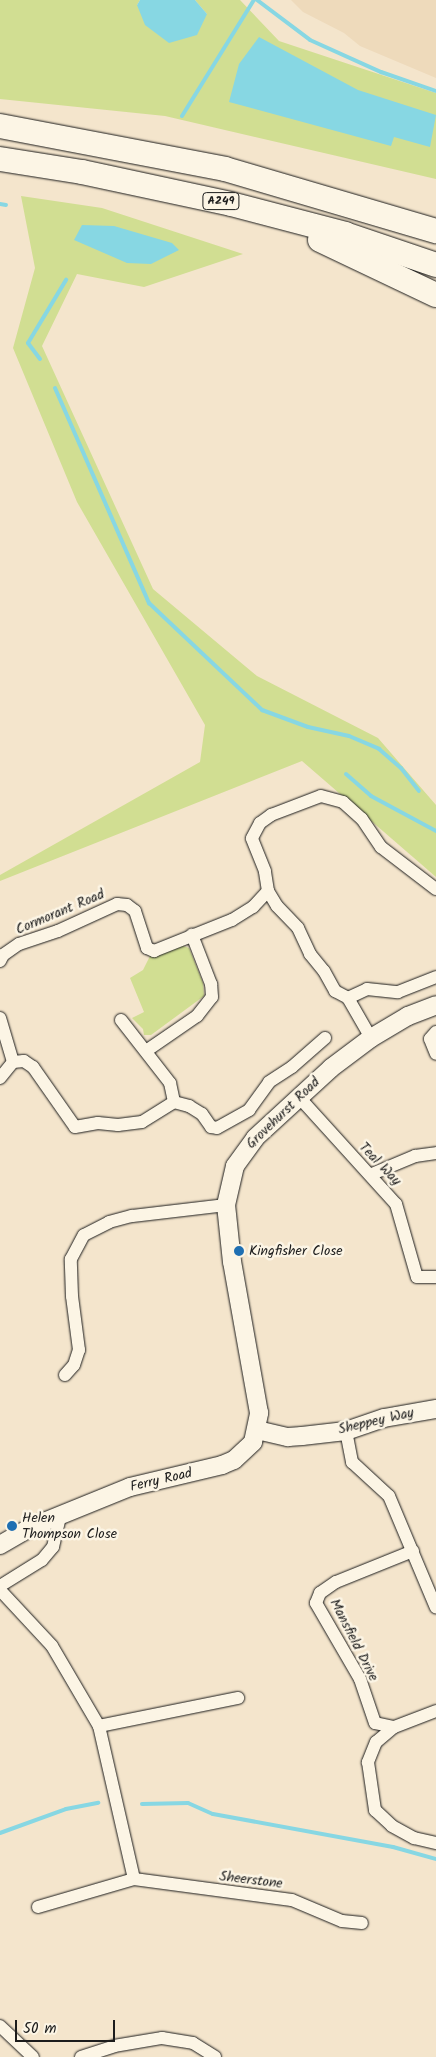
<!DOCTYPE html>
<html>
<head>
<meta charset="utf-8">
<style>
  body { margin:0 }
  #map { position:relative; width:436px; height:2057px; overflow:hidden; background:#f4e5cc; font-family:Kalam,sans-serif }
  div>[style] { position:absolute }
  [style*='--x'] { left:calc(var(--x)*1px); top:calc(var(--y)*1px); width:calc(var(--w)*1px); rotate:calc(var(--a)*1deg) }
  .built>* { inset:0; background:#eedabb }
  .green>* { inset:0; background:#d1de92 }
  .water>* { inset:0; background:#87d7e3 }
  .stream>* { height:4px; margin:-2px; padding:0 2px; transform-origin:2px; border-radius:2px; background:#87d7e3 }
  .roads { filter:drop-shadow(0 0 1px #1c1c1c) drop-shadow(0 0 1px #1c1c1c) }
  .street>* { height:12px; margin:-6px; padding:0 6px; transform-origin:6px; border-radius:6px; background:#fcf5e5 }
  .secondary>* { height:18px; margin:-9px; padding:0 9px; transform-origin:9px; border-radius:9px; background:#fcf5e5 }
  .highway>* { height:24px; margin:-12px; padding:0 12px; transform-origin:12px; border-radius:12px; background:#fcf5e5 }
  .dots>* { width:14px; height:14px; translate:-50% -50%; box-sizing:border-box; border:2px solid #fcf5e5; border-radius:50% }
  span { translate:-50% -50%; white-space:nowrap; text-align:center; line-height:1.15; -webkit-text-stroke:5px #fcf5e5; paint-order:stroke }
  .shield-label span { padding:1px 4px; background:#fcf5e5; border:1px solid; border-radius:4px; -webkit-text-stroke-width:0 }
  .shield-label { font-size:12px; color:#1c1c1c; font-weight:700 }
  .street-label { font-size:14px; color:#1c1c1c }
  .poi-label { font-size:14px; color:#1c1c1c }
  .left { translate:0 -50%; text-align:left }
  .scale { position:absolute; left:15px; top:2020px; width:100px; height:22px; box-sizing:border-box; border:2px solid #1c1c1c; border-top:0; padding-left:6px; font-size:15px; line-height:18px; white-space:nowrap; color:#1c1c1c; -webkit-text-stroke:4px #fcf5e5; paint-order:stroke }
</style>
</head>
<body>
<div id="map">
  <div class="built">
    <div style="clip-path:polygon(291px 0,436px 0,436px 78px,360px 46px,344px 33px,303px 12px)"></div>
  </div>
  <div class="green">
    <div style="clip-path:polygon(0 0,140px 0,137px 5px,207px 14px,195px 0,240px 0,279px 41px,436px 93px,436px 179px,165px 116px,0 99px)"></div>
    <div style="clip-path:polygon(21px 196px,102px 208px,243px 254px,144px 287px,77px 274px,42px 346px,153px 589px,257px 676px,378px 738px,436px 805px,436px 877px,302px 761px,0 881px,0 875px,200px 762px,205px 725px,77px 502px,13px 348px,35px 268px)"></div>
    <div style="clip-path:polygon(181px 945px,189px 948px,203px 983px,204px 996px,151px 1035px,144px 1035px,143px 1029px,132px 1018px,144px 1012px,130px 978px,143px 970px,151px 954px)"></div>
  </div>
  <div class="water">
    <div style="clip-path:polygon(140px 0,195px 0,207px 14px,197px 35px,169px 43px,145px 25px,137px 5px)"></div>
    <div style="clip-path:polygon(259px 37px,358px 90px,436px 115px,430px 147px,394px 137px,391px 146px,229px 102px,239px 64px)"></div>
    <div style="clip-path:polygon(82px 225px,114px 226px,172px 243px,179px 250px,151px 264px,127px 263px,74px 240px)"></div>
  </div>
  <div class="stream">
    <div style="--x:257;--y:0;--w:66;--a:37"></div>
    <div style="--x:310;--y:40;--w:78;--a:24.3"></div>
    <div style="--x:381;--y:72;--w:58;--a:19.1"></div>
    <div style="--x:182;--y:116;--w:137;--a:-58.2"></div>
    <div style="--x:0;--y:204;--w:6;--a:9"></div>
    <div style="--x:40;--y:359;--w:20;--a:-127"></div>
    <div style="--x:28;--y:343;--w:74;--a:-58.9"></div>
    <div style="--x:55;--y:388;--w:235;--a:66.4"></div>
    <div style="--x:149;--y:603;--w:156;--a:43.4"></div>
    <div style="--x:262;--y:710;--w:49;--a:20.3"></div>
    <div style="--x:308;--y:727;--w:42;--a:12.4"></div>
    <div style="--x:349;--y:736;--w:33;--a:23"></div>
    <div style="--x:379;--y:749;--w:29;--a:41"></div>
    <div style="--x:401;--y:768;--w:29;--a:52"></div>
    <div style="--x:346;--y:774;--w:33;--a:41"></div>
    <div style="--x:371;--y:796;--w:74;--a:28.3"></div>
    <div style="--x:142;--y:1804;--w:46;--a:-1.2"></div>
    <div style="--x:188;--y:1803;--w:27;--a:24"></div>
    <div style="--x:213;--y:1814;--w:183;--a:10.4"></div>
    <div style="--x:393;--y:1847;--w:45;--a:15.6"></div>
    <div style="--x:0;--y:1833;--w:70;--a:-20"></div>
    <div style="--x:66;--y:1809;--w:33;--a:-11"></div>
  </div>
  <div class="roads">
    <div class="street">
      <div style="--x:268;--y:891;--w:20;--a:-99"></div>
      <div style="--x:265;--y:871;--w:35;--a:-112"></div>
      <div style="--x:252;--y:838;--w:17;--a:-62"></div>
      <div style="--x:260;--y:823;--w:14;--a:-36"></div>
      <div style="--x:271;--y:815;--w:53;--a:-20.8"></div>
      <div style="--x:321;--y:796;--w:23;--a:15"></div>
      <div style="--x:343;--y:802;--w:25;--a:42"></div>
      <div style="--x:362;--y:819;--w:34;--a:56"></div>
      <div style="--x:381;--y:847;--w:69;--a:37.4"></div>
      <div style="--x:0;--y:961;--w:7;--a:-63"></div>
      <div style="--x:3;--y:955;--w:19;--a:-35"></div>
      <div style="--x:19;--y:944;--w:41;--a:-18.4"></div>
      <div style="--x:58;--y:931;--w:65;--a:-24.6"></div>
      <div style="--x:117;--y:904;--w:10;--a:6"></div>
      <div style="--x:127;--y:905;--w:10;--a:37"></div>
      <div style="--x:135;--y:911;--w:39;--a:72"></div>
      <div style="--x:147;--y:948;--w:8;--a:23"></div>
      <div style="--x:154;--y:951;--w:84;--a:-21.7"></div>
      <div style="--x:232;--y:920;--w:25;--a:-32"></div>
      <div style="--x:253;--y:907;--w:22;--a:-47"></div>
      <div style="--x:268;--y:891;--w:17;--a:59"></div>
      <div style="--x:277;--y:906;--w:30;--a:46"></div>
      <div style="--x:298;--y:928;--w:29;--a:65"></div>
      <div style="--x:310;--y:954;--w:22;--a:51"></div>
      <div style="--x:324;--y:971;--w:23;--a:61"></div>
      <div style="--x:335;--y:991;--w:15;--a:28"></div>
      <div style="--x:348;--y:998;--w:46;--a:60.1"></div>
      <div style="--x:348;--y:998;--w:21;--a:-25"></div>
      <div style="--x:367;--y:989;--w:31;--a:6"></div>
      <div style="--x:398;--y:992;--w:41;--a:-21.5"></div>
      <div style="--x:0;--y:1018;--w:46;--a:73.5"></div>
      <div style="--x:13;--y:1062;--w:11;--a:-5"></div>
      <div style="--x:24;--y:1061;--w:11;--a:34"></div>
      <div style="--x:33;--y:1067;--w:73;--a:55"></div>
      <div style="--x:75;--y:1127;--w:23;--a:-10"></div>
      <div style="--x:98;--y:1123;--w:20;--a:6"></div>
      <div style="--x:118;--y:1125;--w:24;--a:-7"></div>
      <div style="--x:142;--y:1122;--w:38;--a:-32"></div>
      <div style="--x:121;--y:1020;--w:80;--a:52.1"></div>
      <div style="--x:170;--y:1083;--w:19;--a:78"></div>
      <div style="--x:174;--y:1102;--w:16;--a:15"></div>
      <div style="--x:189;--y:1106;--w:15;--a:32"></div>
      <div style="--x:202;--y:1114;--w:16;--a:55"></div>
      <div style="--x:211;--y:1127;--w:6;--a:9"></div>
      <div style="--x:217;--y:1128;--w:37;--a:-29"></div>
      <div style="--x:249;--y:1110;--w:34;--a:-54"></div>
      <div style="--x:269;--y:1082;--w:27;--a:-33"></div>
      <div style="--x:292;--y:1067;--w:44;--a:-41.3"></div>
      <div style="--x:436;--y:1032;--w:9;--a:131"></div>
      <div style="--x:430;--y:1039;--w:16;--a:68"></div>
      <div style="--x:146;--y:1051;--w:62;--a:-34.5"></div>
      <div style="--x:197;--y:1016;--w:24;--a:-52"></div>
      <div style="--x:212;--y:997;--w:13;--a:-94"></div>
      <div style="--x:211;--y:984;--w:53;--a:-111.2"></div>
      <div style="--x:0;--y:1078;--w:21;--a:-51"></div>
      <div style="--x:298;--y:1096;--w:146;--a:47.8"></div>
      <div style="--x:396;--y:1204;--w:76;--a:74"></div>
      <div style="--x:417;--y:1277;--w:19;--a:0"></div>
      <div style="--x:372;--y:1174;--w:47;--a:-22.7"></div>
      <div style="--x:415;--y:1156;--w:21;--a:-8"></div>
      <div style="--x:65;--y:1375;--w:13;--a:-48"></div>
      <div style="--x:74;--y:1365;--w:16;--a:-72"></div>
      <div style="--x:79;--y:1350;--w:54;--a:-97.4"></div>
      <div style="--x:72;--y:1296;--w:37;--a:-92"></div>
      <div style="--x:71;--y:1259;--w:27;--a:-62"></div>
      <div style="--x:84;--y:1235;--w:28;--a:-27"></div>
      <div style="--x:109;--y:1222;--w:24;--a:-15"></div>
      <div style="--x:132;--y:1216;--w:95;--a:-6.7"></div>
      <div style="--x:346;--y:1431;--w:32;--a:79"></div>
      <div style="--x:352;--y:1462;--w:50;--a:42.6"></div>
      <div style="--x:389;--y:1496;--w:121;--a:67.2"></div>
      <div style="--x:0;--y:1586;--w:49;--a:-31.8"></div>
      <div style="--x:42;--y:1560;--w:17;--a:-50"></div>
      <div style="--x:53;--y:1547;--w:31;--a:-77"></div>
      <div style="--x:0;--y:1590;--w:76;--a:47.1"></div>
      <div style="--x:52;--y:1646;--w:93;--a:59.6"></div>
      <div style="--x:99;--y:1726;--w:157;--a:77.1"></div>
      <div style="--x:436;--y:1711;--w:45;--a:159.1"></div>
      <div style="--x:394;--y:1727;--w:23;--a:140"></div>
      <div style="--x:376;--y:1742;--w:22;--a:112"></div>
      <div style="--x:368;--y:1762;--w:49;--a:81.7"></div>
      <div style="--x:375;--y:1810;--w:23;--a:43"></div>
      <div style="--x:392;--y:1826;--w:25;--a:29"></div>
      <div style="--x:414;--y:1838;--w:23;--a:13"></div>
      <div style="--x:99;--y:1726;--w:142;--a:-11.4"></div>
      <div style="--x:394;--y:1727;--w:19;--a:-168"></div>
      <div style="--x:375;--y:1723;--w:46;--a:-108.8"></div>
      <div style="--x:360;--y:1679;--w:88;--a:-120.1"></div>
      <div style="--x:316;--y:1603;--w:11;--a:-68"></div>
      <div style="--x:320;--y:1593;--w:19;--a:-35"></div>
      <div style="--x:336;--y:1582;--w:83;--a:-21.9"></div>
      <div style="--x:38;--y:1907;--w:100;--a:-16.3"></div>
      <div style="--x:134;--y:1879;--w:159;--a:7.6"></div>
      <div style="--x:292;--y:1900;--w:54;--a:22.8"></div>
      <div style="--x:342;--y:1921;--w:20;--a:6"></div>
      <div style="--x:0;--y:2026;--w:45;--a:43.2"></div>
      <div style="--x:81;--y:2057;--w:35;--a:-18"></div>
      <div style="--x:114;--y:2046;--w:49;--a:-9.5"></div>
      <div style="--x:162;--y:2038;--w:31;--a:9"></div>
      <div style="--x:193;--y:2043;--w:26;--a:32"></div>
    </div>
    <div class="secondary">
      <div style="--x:257;--y:1430;--w:32;--a:13"></div>
      <div style="--x:288;--y:1437;--w:14;--a:-4"></div>
      <div style="--x:302;--y:1436;--w:44;--a:-6.5"></div>
      <div style="--x:346;--y:1431;--w:40;--a:-18.9"></div>
      <div style="--x:384;--y:1418;--w:53;--a:-9.8"></div>
      <div style="--x:0;--y:1545;--w:34;--a:-30"></div>
      <div style="--x:29;--y:1528;--w:109;--a:-22.1"></div>
      <div style="--x:130;--y:1487;--w:95;--a:-13.4"></div>
      <div style="--x:222;--y:1465;--w:13;--a:-23"></div>
      <div style="--x:234;--y:1460;--w:26;--a:-43"></div>
      <div style="--x:253;--y:1442;--w:30;--a:-78"></div>
      <div style="--x:259;--y:1413;--w:153;--a:-100.1"></div>
      <div style="--x:232;--y:1262;--w:57;--a:-96"></div>
      <div style="--x:226;--y:1205;--w:40;--a:-77"></div>
      <div style="--x:235;--y:1166;--w:34;--a:-54"></div>
      <div style="--x:255;--y:1138;--w:103;--a:-42.6"></div>
      <div style="--x:331;--y:1068;--w:50;--a:-36.9"></div>
      <div style="--x:371;--y:1038;--w:43;--a:-30.7"></div>
      <div style="--x:408;--y:1016;--w:30;--a:-21"></div>
    </div>
    <div class="highway">
      <div style="--x:0;--y:126;--w:229;--a:10.8"></div>
      <div style="--x:225;--y:169;--w:220;--a:16.4"></div>
      <div style="--x:0;--y:159;--w:83;--a:9"></div>
      <div style="--x:82;--y:172;--w:152;--a:12.1"></div>
      <div style="--x:231;--y:204;--w:118;--a:14.7"></div>
      <div style="--x:345;--y:234;--w:96;--a:18.8"></div>
      <div style="--x:320;--y:240;--w:128;--a:25.4"></div>
    </div>
  </div>
  <div class="dots">
    <div style="left:239px;top:1251px;background:#1f6fb2"></div>
    <div style="left:12px;top:1526px;background:#1f6fb2"></div>
  </div>
  <div class="shield-label">
    <span style="left:221px;top:201px">A249</span>
  </div>
  <div class="street-label">
    <span style="left:60px;top:912px;rotate:-23deg">Cormorant Road</span>
    <span style="left:283px;top:1113px;rotate:-44deg">Grovehurst Road</span>
    <span style="left:380px;top:1164px;rotate:46deg">Teal Way</span>
    <span style="left:376px;top:1421px;rotate:-13deg">Sheppey Way</span>
    <span style="left:161px;top:1480px;rotate:-13deg">Ferry Road</span>
    <span style="left:354px;top:1640px;rotate:63deg">Mansfield Drive</span>
    <span style="left:251px;top:1880px;rotate:7deg">Sheerstone</span>
  </div>
  <div class="poi-label">
    <span class="left" style="left:249px;top:1251px">Kingfisher Close</span>
    <span class="left" style="left:22px;top:1526px">Helen<br>Thompson Close</span>
  </div>
  <div class="scale">50 m</div>
</div>
</body>
</html>
